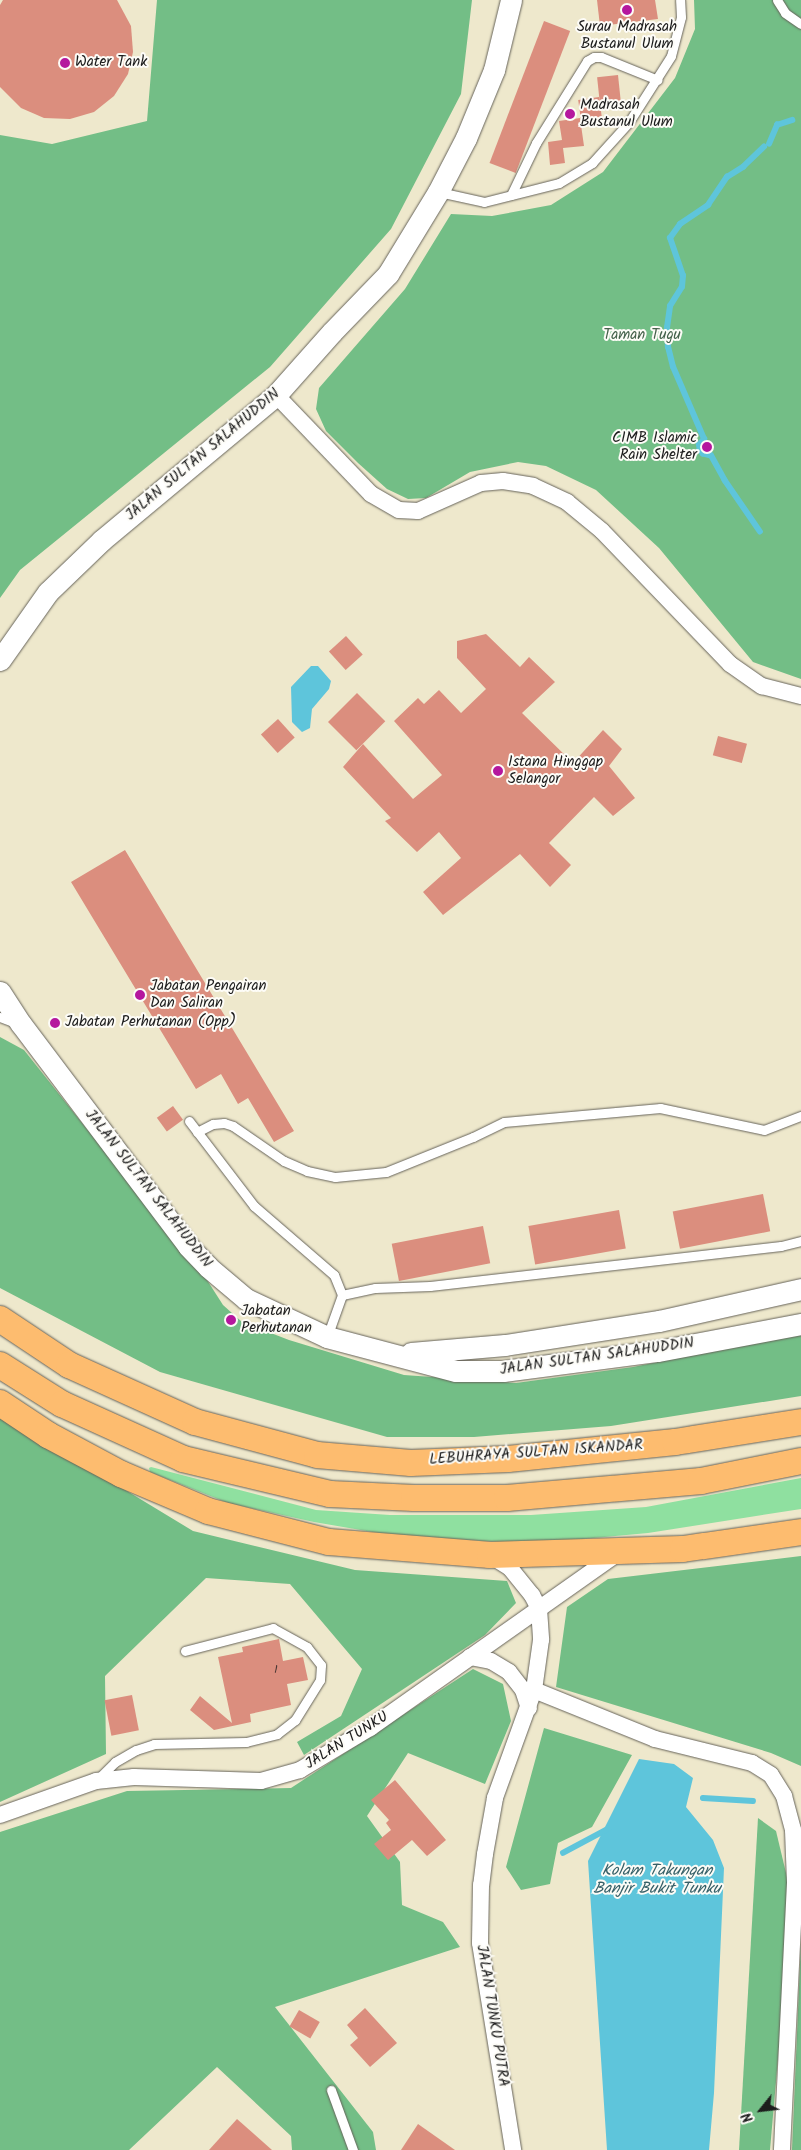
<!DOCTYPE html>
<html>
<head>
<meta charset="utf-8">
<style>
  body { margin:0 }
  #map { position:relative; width:801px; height:2150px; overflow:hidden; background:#eee8cc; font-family:Kalam,sans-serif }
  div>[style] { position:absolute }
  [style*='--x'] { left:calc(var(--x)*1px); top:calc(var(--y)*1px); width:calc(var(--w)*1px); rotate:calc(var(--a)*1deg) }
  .green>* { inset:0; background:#8fe0a0 }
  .forest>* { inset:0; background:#73be86 }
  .water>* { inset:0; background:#5ec5db }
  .stream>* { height:5.5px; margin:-2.75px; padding:0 2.75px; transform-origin:2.75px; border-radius:2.75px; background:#5ec5db }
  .building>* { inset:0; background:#db8e7e; transform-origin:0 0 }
  .roads { filter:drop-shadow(0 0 1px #66635a) drop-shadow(0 0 1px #66635a) }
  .service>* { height:9px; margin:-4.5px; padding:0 4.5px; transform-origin:4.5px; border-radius:4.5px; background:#fff }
  .minor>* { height:16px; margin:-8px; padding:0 8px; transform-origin:8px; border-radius:8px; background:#fff }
  .tertiary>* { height:21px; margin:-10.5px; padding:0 10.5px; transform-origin:10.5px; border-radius:10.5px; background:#fff }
  .primary>* { height:26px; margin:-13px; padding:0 13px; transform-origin:13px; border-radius:13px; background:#fdbc6f }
  .dots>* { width:14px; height:14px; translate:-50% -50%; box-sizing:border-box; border:2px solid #fdfcf7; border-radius:50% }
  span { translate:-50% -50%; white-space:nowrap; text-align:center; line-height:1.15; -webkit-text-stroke:4px #fdfcf7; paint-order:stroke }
  .number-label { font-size:12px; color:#4c3834 }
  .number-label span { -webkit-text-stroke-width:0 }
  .poi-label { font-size:15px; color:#1c1c1c }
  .left { translate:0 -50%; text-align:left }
  .right { translate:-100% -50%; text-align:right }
  .park-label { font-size:15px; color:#44614a }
  .street-label { font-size:15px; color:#1c1c1c }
  .water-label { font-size:16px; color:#366068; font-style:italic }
  .north { position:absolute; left:736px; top:2085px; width:50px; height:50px; -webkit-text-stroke:4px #fdfcf7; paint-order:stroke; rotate:241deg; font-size:14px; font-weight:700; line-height:20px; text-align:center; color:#1c1c1c }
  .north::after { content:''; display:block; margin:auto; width:18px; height:22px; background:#1c1c1c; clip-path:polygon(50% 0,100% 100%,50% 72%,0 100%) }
</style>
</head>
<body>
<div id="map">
  <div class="green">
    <div style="clip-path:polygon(151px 1467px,316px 1510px,390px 1515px,531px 1515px,646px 1507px,801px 1478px,801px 1509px,648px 1533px,528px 1544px,390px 1535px,314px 1522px,228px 1503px,150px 1472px,149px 1468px)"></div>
  </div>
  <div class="forest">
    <div style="clip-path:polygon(157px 0,472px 0,461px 94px,391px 229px,270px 367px,20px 570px,0 598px,0 135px,52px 144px,147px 121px)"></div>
    <div style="clip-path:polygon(694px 0,801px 0,801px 679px,753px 662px,659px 548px,596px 490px,546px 466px,518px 462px,470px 472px,426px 498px,408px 499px,387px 489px,358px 463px,326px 431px,316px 409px,319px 388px,405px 289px,451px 214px,492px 216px,551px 205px,603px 172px,675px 78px,695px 29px)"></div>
    <div style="clip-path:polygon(0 1037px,24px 1050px,207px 1280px,223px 1305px,242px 1322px,289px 1340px,404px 1375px,516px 1383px,633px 1367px,801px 1333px,801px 1396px,611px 1426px,474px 1437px,387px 1437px,160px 1372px,0 1288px)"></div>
    <div style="clip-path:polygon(0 1414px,193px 1531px,355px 1570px,507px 1581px,516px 1603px,485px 1635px,304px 1755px,297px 1742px,341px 1716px,362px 1669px,290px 1584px,206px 1578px,105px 1676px,106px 1754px,0 1802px)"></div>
    <div style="clip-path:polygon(801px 1556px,801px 1766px,771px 1753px,556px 1687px,567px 1607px,608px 1579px)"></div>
    <div style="clip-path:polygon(473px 1669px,503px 1684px,511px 1721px,485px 1784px,408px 1753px,367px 1816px,400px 1862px,402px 1905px,443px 1922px,460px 1947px,275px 2007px,373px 2132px,376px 2150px,292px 2150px,291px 2136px,217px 2067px,129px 2150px,0 2150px,0 1832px,127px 1791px,291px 1788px)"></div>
    <div style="clip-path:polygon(544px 1728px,632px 1755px,592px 1827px,558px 1843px,550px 1884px,521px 1890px,506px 1867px)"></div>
    <div style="clip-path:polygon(758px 1818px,776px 1831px,792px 1898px,770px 2150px,739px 2150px)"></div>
    <div style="clip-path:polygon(801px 1941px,801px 2150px,792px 2150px)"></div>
  </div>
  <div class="water">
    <div style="clip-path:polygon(311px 666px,318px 666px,331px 681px,329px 689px,312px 709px,310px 728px,302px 732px,292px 722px,291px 687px)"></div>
    <div style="clip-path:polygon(639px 1759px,674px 1764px,693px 1778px,686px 1807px,713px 1840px,724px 1868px,714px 2093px,709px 2150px,607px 2150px,588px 1861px)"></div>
  </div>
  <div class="stream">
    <div style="--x:769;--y:144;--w:21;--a:-67"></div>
    <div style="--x:777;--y:125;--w:16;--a:-18"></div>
    <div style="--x:760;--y:532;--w:62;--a:-124.5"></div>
    <div style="--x:725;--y:481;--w:29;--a:-119"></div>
    <div style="--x:711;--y:456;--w:8;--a:-166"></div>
    <div style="--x:703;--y:454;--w:5;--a:-127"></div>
    <div style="--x:700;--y:450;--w:5;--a:-101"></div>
    <div style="--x:699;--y:445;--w:8;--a:-50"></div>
    <div style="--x:704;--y:439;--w:78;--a:-113.3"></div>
    <div style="--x:673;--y:367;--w:21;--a:-104"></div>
    <div style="--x:668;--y:347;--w:19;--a:-93"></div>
    <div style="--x:667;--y:328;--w:22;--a:-82"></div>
    <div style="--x:670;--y:306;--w:22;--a:-58"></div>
    <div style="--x:682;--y:287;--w:11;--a:-85"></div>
    <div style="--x:683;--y:276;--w:40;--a:-108.9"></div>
    <div style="--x:670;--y:238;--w:17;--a:-54"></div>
    <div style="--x:680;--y:224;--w:34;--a:-34"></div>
    <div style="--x:708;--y:205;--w:34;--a:-56"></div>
    <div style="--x:727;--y:177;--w:19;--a:-32"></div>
    <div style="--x:743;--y:167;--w:29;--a:-44"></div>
    <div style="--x:703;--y:1798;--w:50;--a:3.4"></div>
    <div style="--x:563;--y:1853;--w:51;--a:-28.1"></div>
  </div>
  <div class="building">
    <div style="clip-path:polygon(3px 0,117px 0,131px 26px,133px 52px,128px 74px,114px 96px,94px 112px,70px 119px,44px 118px,21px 108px,0 87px,0 5px)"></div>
    <div style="clip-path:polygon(597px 0,655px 0,658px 19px,600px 26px)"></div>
    <div style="left:544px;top:21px;width:28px;height:152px;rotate:21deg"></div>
    <div style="left:618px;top:75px;width:27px;height:21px;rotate:84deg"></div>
    <div style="left:599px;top:97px;width:27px;height:21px;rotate:82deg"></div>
    <div style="clip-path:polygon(580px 118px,584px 146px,563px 148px,565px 163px,550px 165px,548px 142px,562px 140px,559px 121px)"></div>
    <div style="clip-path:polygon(486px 634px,520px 667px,529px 657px,555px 682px,522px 713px,573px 763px,603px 730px,622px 749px,609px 766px,635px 798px,613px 816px,594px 797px,549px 843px,571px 865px,550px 887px,520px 854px,443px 915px,423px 892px,461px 858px,439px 832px,417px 852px,385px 821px,391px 818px,343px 767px,363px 744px,413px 799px,442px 775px,394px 721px,418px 698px,424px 704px,439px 690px,461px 713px,486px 689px,457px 658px,457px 641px)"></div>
    <div style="left:346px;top:636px;width:25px;height:23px;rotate:48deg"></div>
    <div style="left:357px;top:693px;width:40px;height:41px;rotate:45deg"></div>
    <div style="left:278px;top:719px;width:25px;height:23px;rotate:48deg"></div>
    <div style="left:718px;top:736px;width:30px;height:20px;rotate:15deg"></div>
    <div style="clip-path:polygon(125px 850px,294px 1131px,274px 1142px,248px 1098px,238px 1104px,221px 1074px,196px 1089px,71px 882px)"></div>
    <div style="left:173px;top:1106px;width:17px;height:20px;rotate:54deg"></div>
    <div style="left:763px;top:1194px;width:38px;height:92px;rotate:79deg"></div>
    <div style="left:619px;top:1210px;width:39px;height:92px;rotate:80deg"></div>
    <div style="left:483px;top:1226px;width:38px;height:93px;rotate:79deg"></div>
    <div style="clip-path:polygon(279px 1639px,283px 1661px,303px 1657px,308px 1680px,287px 1684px,291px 1705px,250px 1714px,251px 1722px,214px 1730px,190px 1710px,200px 1696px,232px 1723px,218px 1657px,243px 1652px,242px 1647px)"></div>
    <div style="left:132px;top:1695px;width:36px;height:28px;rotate:79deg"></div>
    <div style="clip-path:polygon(395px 1780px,446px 1840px,427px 1856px,412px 1840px,388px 1860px,374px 1844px,391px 1830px,386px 1823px,389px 1820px,371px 1800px)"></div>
    <div style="clip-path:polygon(365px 2008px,397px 2043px,370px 2067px,350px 2045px,358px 2038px,347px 2025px)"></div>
    <div style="left:299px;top:2010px;width:24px;height:19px;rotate:30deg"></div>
    <div style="clip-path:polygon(237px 2119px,272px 2150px,209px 2150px)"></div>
    <div style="clip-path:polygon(418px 2124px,455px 2150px,401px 2150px)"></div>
  </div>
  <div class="roads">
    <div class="service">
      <div style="--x:777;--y:0;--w:15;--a:58"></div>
      <div style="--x:785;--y:13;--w:19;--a:35"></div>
      <div style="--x:439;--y:192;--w:46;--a:12.5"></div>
      <div style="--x:484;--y:202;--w:77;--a:-14.2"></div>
      <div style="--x:559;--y:183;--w:39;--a:-31"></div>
      <div style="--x:592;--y:163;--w:55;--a:-47.9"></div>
      <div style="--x:629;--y:122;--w:78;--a:-57.5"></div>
      <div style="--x:671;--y:56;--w:40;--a:-75.6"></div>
      <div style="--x:681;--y:17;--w:17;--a:-93"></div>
      <div style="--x:511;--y:195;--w:58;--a:-64.3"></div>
      <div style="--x:536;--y:143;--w:97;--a:-58.1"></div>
      <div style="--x:587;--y:61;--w:8;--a:-30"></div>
      <div style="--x:594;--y:57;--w:7;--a:0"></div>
      <div style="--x:601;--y:57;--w:61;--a:22"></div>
      <div style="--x:0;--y:1017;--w:17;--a:21"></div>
      <div style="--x:189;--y:1121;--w:107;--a:52.6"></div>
      <div style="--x:254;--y:1206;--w:106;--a:40.8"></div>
      <div style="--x:334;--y:1275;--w:22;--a:68"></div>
      <div style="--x:342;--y:1295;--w:45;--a:109.7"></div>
      <div style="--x:197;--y:1132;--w:18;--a:-27"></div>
      <div style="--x:213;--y:1124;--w:11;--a:-5"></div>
      <div style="--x:224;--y:1123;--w:9;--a:18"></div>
      <div style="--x:233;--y:1126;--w:62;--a:34.5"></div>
      <div style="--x:284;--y:1161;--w:25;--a:23"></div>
      <div style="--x:307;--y:1171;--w:29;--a:12"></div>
      <div style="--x:335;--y:1177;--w:51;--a:-5.6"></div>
      <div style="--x:386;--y:1172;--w:94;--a:-21.9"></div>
      <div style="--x:473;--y:1137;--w:34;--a:-26"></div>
      <div style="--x:504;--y:1122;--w:157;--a:-5.1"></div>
      <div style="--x:660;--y:1108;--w:106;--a:11.9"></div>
      <div style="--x:764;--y:1130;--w:40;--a:-21"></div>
      <div style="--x:342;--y:1295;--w:34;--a:-12"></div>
      <div style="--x:375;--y:1288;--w:55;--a:-2.1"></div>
      <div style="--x:430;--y:1286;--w:353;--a:-6.5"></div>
      <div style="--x:781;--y:1246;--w:21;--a:-14"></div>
      <div style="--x:97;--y:1780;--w:25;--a:-45"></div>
      <div style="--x:115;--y:1762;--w:24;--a:-30"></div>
      <div style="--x:136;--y:1750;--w:19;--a:-18"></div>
      <div style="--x:154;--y:1744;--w:92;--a:-1.2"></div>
      <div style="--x:246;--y:1742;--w:32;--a:-14"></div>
      <div style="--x:277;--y:1734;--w:23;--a:-38"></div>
      <div style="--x:295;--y:1720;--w:47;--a:-58"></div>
      <div style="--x:320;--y:1680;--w:15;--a:-86"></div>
      <div style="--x:321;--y:1665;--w:23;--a:-128"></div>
      <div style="--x:307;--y:1647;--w:39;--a:-151"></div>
      <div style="--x:273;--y:1628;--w:91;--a:165.4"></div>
      <div style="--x:331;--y:2090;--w:64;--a:69.9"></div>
    </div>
    <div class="minor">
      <div style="--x:276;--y:395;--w:137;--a:46.2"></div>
      <div style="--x:371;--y:494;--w:32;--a:30"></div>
      <div style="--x:399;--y:510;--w:19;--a:3"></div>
      <div style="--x:418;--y:511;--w:69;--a:-24"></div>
      <div style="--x:481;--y:483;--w:22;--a:-5"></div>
      <div style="--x:503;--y:481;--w:30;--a:9"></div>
      <div style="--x:533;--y:486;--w:38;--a:25"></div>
      <div style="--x:567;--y:502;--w:45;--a:39.6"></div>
      <div style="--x:602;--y:531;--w:185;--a:46.1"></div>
      <div style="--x:730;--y:664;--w:39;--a:35"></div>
      <div style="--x:762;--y:686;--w:40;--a:14.4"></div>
      <div style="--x:491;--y:1556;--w:22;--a:32"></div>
      <div style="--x:510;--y:1568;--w:35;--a:51"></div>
      <div style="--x:532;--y:1595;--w:16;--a:63"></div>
      <div style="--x:539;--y:1609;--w:31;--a:86"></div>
      <div style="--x:541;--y:1640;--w:50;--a:98"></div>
      <div style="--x:534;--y:1690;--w:115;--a:109.9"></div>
      <div style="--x:495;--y:1798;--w:57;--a:100.1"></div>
      <div style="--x:485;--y:1854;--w:31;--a:97"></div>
      <div style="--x:481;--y:1885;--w:58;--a:91"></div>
      <div style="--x:480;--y:1943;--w:210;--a:80.9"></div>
      <div style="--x:470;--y:1657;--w:21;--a:11"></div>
      <div style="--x:491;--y:1661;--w:21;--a:31"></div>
      <div style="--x:509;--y:1672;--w:23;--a:52"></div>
      <div style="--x:523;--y:1690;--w:19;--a:72"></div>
      <div style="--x:534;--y:1690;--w:131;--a:22"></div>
      <div style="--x:655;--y:1739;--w:100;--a:13.9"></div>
      <div style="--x:752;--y:1763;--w:22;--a:32"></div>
      <div style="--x:771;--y:1775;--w:25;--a:58"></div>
      <div style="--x:784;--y:1796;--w:35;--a:75"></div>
      <div style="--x:793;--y:1830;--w:53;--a:87.8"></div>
      <div style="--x:795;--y:1883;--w:267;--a:92.8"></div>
      <div style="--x:0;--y:1815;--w:102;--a:-19.5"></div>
      <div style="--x:96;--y:1781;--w:38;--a:-6"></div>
      <div style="--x:134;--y:1777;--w:127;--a:1.8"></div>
      <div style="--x:261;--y:1781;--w:41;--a:-15.8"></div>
      <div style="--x:300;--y:1770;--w:82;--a:-31"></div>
      <div style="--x:370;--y:1728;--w:304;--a:-35.2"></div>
    </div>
    <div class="tertiary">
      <div style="--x:0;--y:660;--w:83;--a:-54.8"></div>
      <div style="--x:48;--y:592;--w:75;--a:-43.9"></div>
      <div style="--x:102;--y:540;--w:226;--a:-39.8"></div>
      <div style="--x:276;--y:395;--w:84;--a:-48.4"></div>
      <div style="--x:332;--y:332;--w:81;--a:-46"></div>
      <div style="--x:388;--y:274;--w:96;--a:-58.6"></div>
      <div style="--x:438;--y:192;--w:61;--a:-62.6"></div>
      <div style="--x:466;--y:138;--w:74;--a:-67.6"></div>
      <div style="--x:494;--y:70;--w:72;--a:-76.3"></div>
      <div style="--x:0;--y:992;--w:38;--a:57"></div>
      <div style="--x:21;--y:1024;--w:278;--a:53"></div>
      <div style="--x:188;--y:1246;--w:29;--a:46"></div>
      <div style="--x:208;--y:1267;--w:50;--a:40.1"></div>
      <div style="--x:246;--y:1299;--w:89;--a:25.1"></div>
      <div style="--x:327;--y:1337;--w:133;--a:14.8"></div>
      <div style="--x:456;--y:1371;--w:47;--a:0"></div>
      <div style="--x:503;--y:1371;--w:156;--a:-7.4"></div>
      <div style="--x:658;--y:1351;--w:146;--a:-10.7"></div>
      <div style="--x:411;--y:1353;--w:94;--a:-4.9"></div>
      <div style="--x:505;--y:1345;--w:156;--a:-8.9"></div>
      <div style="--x:659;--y:1321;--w:146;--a:-12.7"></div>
    </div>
    <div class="primary">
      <div style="--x:0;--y:1319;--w:83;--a:33.7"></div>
      <div style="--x:69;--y:1365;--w:138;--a:24.3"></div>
      <div style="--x:195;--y:1422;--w:126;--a:15.1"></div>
      <div style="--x:317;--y:1455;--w:94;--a:4.9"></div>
      <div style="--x:411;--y:1463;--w:97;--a:-2.4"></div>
      <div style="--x:508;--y:1459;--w:168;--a:-5.8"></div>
      <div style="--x:675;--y:1442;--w:128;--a:-9"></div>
      <div style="--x:0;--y:1365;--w:73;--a:32.2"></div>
      <div style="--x:62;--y:1404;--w:133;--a:24.4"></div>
      <div style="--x:183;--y:1459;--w:151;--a:13.4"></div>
      <div style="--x:330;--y:1494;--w:84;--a:2.7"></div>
      <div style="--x:414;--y:1498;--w:93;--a:0"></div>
      <div style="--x:507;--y:1498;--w:195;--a:-5"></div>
      <div style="--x:701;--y:1481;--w:102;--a:-11.3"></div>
      <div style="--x:0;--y:1403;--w:58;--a:33.7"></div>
      <div style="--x:48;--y:1435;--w:83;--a:28.1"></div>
      <div style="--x:121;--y:1474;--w:95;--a:23"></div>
      <div style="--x:208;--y:1511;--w:125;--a:14.4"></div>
      <div style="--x:329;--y:1542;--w:162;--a:4.6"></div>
      <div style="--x:490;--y:1555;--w:193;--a:-1.8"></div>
      <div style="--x:683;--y:1549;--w:119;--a:-8.2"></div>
    </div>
  </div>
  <div class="dots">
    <div style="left:627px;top:10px;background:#b5179e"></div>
    <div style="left:65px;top:63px;background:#b5179e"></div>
    <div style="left:570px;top:114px;background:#b5179e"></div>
    <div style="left:707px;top:447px;background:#b5179e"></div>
    <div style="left:498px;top:771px;background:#b5179e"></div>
    <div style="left:140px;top:995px;background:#b5179e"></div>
    <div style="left:55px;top:1023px;background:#b5179e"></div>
    <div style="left:231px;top:1320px;background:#b5179e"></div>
  </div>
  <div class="number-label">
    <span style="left:276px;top:1670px">1</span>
  </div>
  <div class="poi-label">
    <span style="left:627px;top:36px">Surau Madrasah<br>Bustanul Ulum</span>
    <span class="left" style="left:75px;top:63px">Water Tank</span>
    <span class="left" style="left:580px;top:114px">Madrasah<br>Bustanul Ulum</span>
    <span class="right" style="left:697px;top:447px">CIMB Islamic<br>Rain Shelter</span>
    <span class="left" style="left:508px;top:771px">Istana Hinggap<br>Selangor</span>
    <span class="left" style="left:150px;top:995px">Jabatan Pengairan<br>Dan Saliran</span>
    <span class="left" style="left:65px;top:1023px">Jabatan Perhutanan (Opp)</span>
    <span class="left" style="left:241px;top:1320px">Jabatan<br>Perhutanan</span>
  </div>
  <div class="park-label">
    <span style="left:642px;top:336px">Taman Tugu</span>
  </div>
  <div class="street-label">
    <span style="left:203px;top:455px;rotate:-40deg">JALAN SULTAN SALAHUDDIN</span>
    <span style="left:148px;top:1189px;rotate:52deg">JALAN SULTAN SALAHUDDIN</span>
    <span style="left:597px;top:1357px;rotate:-8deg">JALAN SULTAN SALAHUDDIN</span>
    <span style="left:536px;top:1453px;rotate:-4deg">LEBUHRAYA SULTAN ISKANDAR</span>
    <span style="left:347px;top:1741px;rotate:-32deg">JALAN TUNKU</span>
    <span style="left:492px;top:2016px;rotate:81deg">JALAN TUNKU PUTRA</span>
  </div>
  <div class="water-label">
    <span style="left:657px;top:1880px">Kolam Takungan<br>Banjir Bukit Tunku</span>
  </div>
  <div class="north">N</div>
</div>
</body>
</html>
